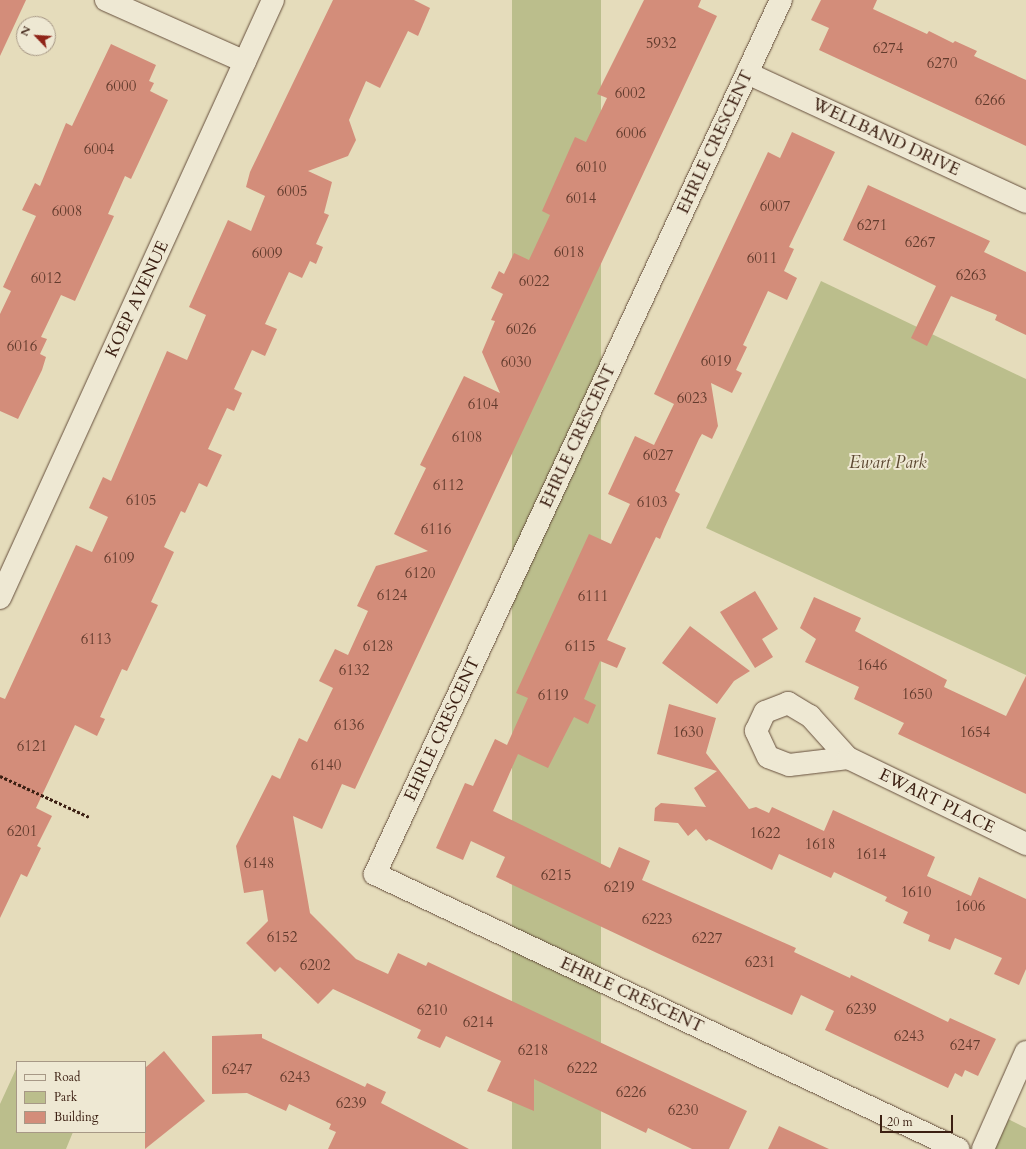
<!DOCTYPE html>
<html>
<head>
<meta charset="utf-8">
<style>
  body { margin:0 }
  #map { position:relative; width:1026px; height:1149px; overflow:hidden; background:#e5dcbb; font-family:Cardo,serif }
  div>[style] { position:absolute }
  [style*='--x'] { left:calc(var(--x)*1px); top:calc(var(--y)*1px); width:calc(var(--w)*1px); rotate:calc(var(--a)*1deg) }
  .green>* { inset:0; background:#bbbe8c; transform-origin:0 0 }
  .building>* { inset:0; background:#d38d7a }
  .path>* { height:2.5px; margin-top:-1.25px; transform-origin:0; background:repeating-linear-gradient(90deg,#3c2013 0 3px,transparent 0 5px) }
  .roads { filter:drop-shadow(0 0 1px #664f3d) drop-shadow(0 0 1px #664f3d) }
  .street>* { height:22px; margin:-11px; padding:0 11px; transform-origin:11px; border-radius:11px; background:#eee8d3 }
  .secondary>* { height:22px; margin:-11px; padding:0 11px; transform-origin:11px; border-radius:11px; background:#eee8d3 }
  span { translate:-50% -50%; white-space:nowrap; text-align:center; line-height:1.15; -webkit-text-stroke:4px #eee8d3; paint-order:stroke }
  .number-label { font-size:15px; color:#623b2d }
  .number-label span { -webkit-text-stroke-width:0 }
  .street-label { font-size:17px; color:#3c2013 }
  .park-label { font-size:17px; color:#5c4831; font-style:italic }
  .legend { position:absolute; left:16px; top:1061px; width:130px; height:72px; box-sizing:border-box; background:#eee8d3; border:1px solid #a79886; margin:0; padding:5px 7px; list-style:none; font-size:12px; color:#3c2013 }
  .legend li { display:flex; align-items:center; gap:8px; height:20px }
  .legend b { width:20px; border:1px solid #a79886 }
  .north { position:absolute; left:16px; top:16px; width:40px; height:40px; box-sizing:border-box; background:#eee8d3; border:1px solid #a79886; border-radius:50%; rotate:295deg; font-size:11px; font-weight:700; line-height:16px; text-align:center; color:#3c2013 }
  .north::after { content:''; display:block; margin:auto; width:14px; height:18px; background:#8f2418; clip-path:polygon(50% 0,100% 100%,50% 72%,0 100%) }
  .scale { position:absolute; left:880px; top:1115px; width:73px; height:18px; box-sizing:border-box; border:2px solid #3c2013; border-top:0; padding-left:5px; font-size:12px; line-height:14px; white-space:nowrap; color:#3c2013; -webkit-text-stroke:3px #eee8d3; paint-order:stroke }
</style>
</head>
<body>
<div id="map">
  <div class="green">
    <div style="left:512px;top:0;width:89px;height:1171px"></div>
    <div style="clip-path:polygon(821px 281px,1026px 379px,1026px 675px,706px 528px)"></div>
    <div style="clip-path:polygon(17px 1067px,17px 1132px,73px 1132px,66px 1149px,0 1149px,0 1104px)"></div>
    <div style="clip-path:polygon(1006px 1118px,1026px 1128px,1026px 1149px,992px 1149px)"></div>
  </div>
  <div class="building">
    <div style="clip-path:polygon(0 0,26px 0,0 56px)"></div>
    <div style="clip-path:polygon(333px 0,414px 0,430px 8px,418px 36px,408px 31px,380px 88px,366px 81px,349px 120px,356px 140px,348px 156px,308px 171px,332px 182px,324px 213px,329px 215px,316px 244px,323px 247px,316px 264px,310px 261px,302px 278px,289px 272px,282px 287px,265px 324px,277px 329px,265px 356px,252px 350px,234px 389px,242px 393px,234px 411px,227px 408px,208px 449px,222px 455px,207px 487px,199px 483px,185px 513px,181px 511px,164px 547px,174px 552px,151px 602px,158px 605px,127px 671px,122px 669px,100px 717px,105px 719px,97px 736px,75px 725px,36px 808px,52px 816px,37px 846px,41px 848px,27px 877px,21px 874px,0 918px,0 697px,5px 699px,76px 545px,92px 552px,108px 517px,89px 508px,103px 477px,111px 481px,167px 351px,187px 360px,206px 315px,189px 307px,228px 220px,251px 231px,265px 196px,246px 187px,250px 172px)"></div>
    <div style="clip-path:polygon(644px 0,701px 0,698px 7px,717px 16px,355px 789px,342px 784px,322px 829px,293px 816px,310px 913px,356px 959px,388px 974px,398px 953px,426px 966px,428px 962px,747px 1111px,729px 1149px,692px 1149px,648px 1128px,646px 1133px,534px 1079px,534px 1111px,487px 1091px,501px 1061px,446px 1036px,440px 1048px,417px 1038px,421px 1030px,333px 989px,318px 1004px,280px 967px,275px 972px,246px 943px,268px 921px,263px 890px,244px 893px,236px 846px,272px 775px,280px 779px,299px 738px,307px 742px,333px 688px,319px 681px,335px 649px,348px 655px,368px 611px,357px 606px,376px 566px,428px 551px,394px 534px,426px 468px,420px 465px,464px 376px,500px 393px,482px 352px,495px 321px,491px 320px,503px 294px,491px 288px,499px 271px,504px 274px,514px 253px,529px 260px,550px 215px,542px 211px,575px 137px,586px 142px,607px 98px,597px 94px)"></div>
    <div style="clip-path:polygon(821px 0,877px 0,873px 9px,927px 34px,929px 31px,953px 43px,955px 41px,977px 51px,974px 56px,1026px 80px,1026px 146px,819px 50px,829px 28px,811px 20px)"></div>
    <div style="clip-path:polygon(111px 44px,156px 65px,149px 81px,154px 83px,150px 91px,168px 100px,131px 179px,125px 176px,108px 214px,114px 216px,75px 301px,61px 295px,41px 337px,47px 339px,40px 354px,46px 357px,42px 370px,18px 419px,0 411px,0 314px,11px 291px,3px 287px,36px 216px,22px 210px,35px 183px,40px 186px,66px 123px,72px 126px)"></div>
    <div style="clip-path:polygon(792px 132px,835px 152px,789px 247px,794px 249px,784px 271px,797px 278px,787px 300px,768px 291px,743px 345px,747px 347px,736px 370px,742px 373px,732px 393px,711px 383px,718px 426px,712px 439px,702px 434px,699px 439px,675px 491px,680px 494px,664px 529px,660px 539px,656px 537px,607px 640px,626px 648px,617px 668px,600px 661px,584px 699px,596px 705px,588px 724px,574px 717px,548px 768px,518px 754px,493px 811px,610px 868px,619px 847px,650px 861px,642px 880px,796px 948px,794px 952px,850px 978px,851px 975px,948px 1022px,950px 1018px,996px 1039px,978px 1076px,965px 1070px,962px 1077px,955px 1073px,948px 1088px,825px 1030px,834px 1011px,801px 995px,792px 1015px,657px 953px,496px 877px,505px 857px,471px 841px,463px 860px,436px 848px,465px 783px,473px 786px,495px 739px,507px 745px,528px 698px,516px 693px,589px 534px,611px 544px,630px 504px,608px 494px,635px 436px,654px 445px,674px 404px,654px 394px,768px 152px,780px 158px)"></div>
    <div style="clip-path:polygon(868px 185px,990px 241px,984px 252px,1026px 272px,1026px 335px,995px 320px,997px 315px,951px 296px,927px 346px,911px 338px,936px 286px,843px 240px)"></div>
    <div style="clip-path:polygon(755px 591px,778px 629px,762px 639px,773px 657px,755px 668px,720px 612px)"></div>
    <div style="clip-path:polygon(814px 597px,861px 618px,855px 631px,947px 680px,944px 687px,1006px 716px,1026px 676px,1026px 794px,898px 734px,904px 723px,854px 699px,859px 687px,805px 662px,816px 639px,800px 628px)"></div>
    <div style="clip-path:polygon(690px 626px,750px 671px,734px 681px,717px 704px,662px 663px)"></div>
    <div style="clip-path:polygon(669px 704px,716px 718px,706px 753px,749px 809px,756px 807px,769px 813px,772px 807px,824px 831px,833px 810px,935px 857px,927px 876px,971px 896px,979px 877px,1026px 899px,1026px 969px,1019px 985px,994px 974px,1002px 958px,955px 938px,950px 950px,928px 941px,930px 935px,903px 923px,908px 912px,885px 901px,887px 897px,834px 872px,831px 878px,779px 854px,772px 870px,709px 839px,706px 841px,696px 829px,688px 836px,678px 823px,654px 821px,655px 808px,661px 803px,706px 807px,694px 788px,717px 771px,657px 754px)"></div>
    <div style="clip-path:polygon(262px 1034px,262px 1038px,365px 1087px,367px 1083px,386px 1092px,381px 1103px,469px 1149px,328px 1149px,336px 1132px,329px 1129px,331px 1124px,289px 1104px,286px 1111px,247px 1093px,212px 1094px,212px 1036px)"></div>
    <div style="clip-path:polygon(164px 1051px,205px 1101px,145px 1149px,145px 1068px)"></div>
    <div style="clip-path:polygon(779px 1126px,829px 1149px,768px 1149px)"></div>
  </div>
  <div class="path">
    <div style="--x:0;--y:776;--w:98;--a:24.7"></div>
  </div>
  <div class="roads">
    <div class="street">
      <div style="--x:106;--y:0;--w:152;--a:24"></div>
      <div style="--x:781;--y:0;--w:964;--a:114.92"></div>
      <div style="--x:375;--y:874;--w:645;--a:25.25"></div>
      <div style="--x:747;--y:73;--w:307;--a:24.8"></div>
      <div style="--x:0;--y:598;--w:657;--a:-65.46"></div>
      <div style="--x:848;--y:758;--w:59;--a:173.2"></div>
      <div style="--x:789;--y:765;--w:22;--a:-159"></div>
      <div style="--x:768;--y:757;--w:29;--a:-115"></div>
      <div style="--x:756;--y:731;--w:21;--a:-65"></div>
      <div style="--x:765;--y:712;--w:25;--a:-21"></div>
      <div style="--x:788;--y:703;--w:26;--a:31"></div>
      <div style="--x:810;--y:716;--w:57;--a:47.9"></div>
      <div style="--x:848;--y:758;--w:198;--a:25.8"></div>
    </div>
    <div class="secondary">
      <div style="--x:983;--y:1149;--w:106;--a:-66.1"></div>
    </div>
  </div>
  <div class="number-label">
    <span style="left:661px;top:44px">5932</span>
    <span style="left:888px;top:49px">6274</span>
    <span style="left:942px;top:64px">6270</span>
    <span style="left:121px;top:87px">6000</span>
    <span style="left:630px;top:94px">6002</span>
    <span style="left:990px;top:101px">6266</span>
    <span style="left:631px;top:134px">6006</span>
    <span style="left:99px;top:150px">6004</span>
    <span style="left:591px;top:168px">6010</span>
    <span style="left:292px;top:192px">6005</span>
    <span style="left:581px;top:199px">6014</span>
    <span style="left:775px;top:207px">6007</span>
    <span style="left:67px;top:212px">6008</span>
    <span style="left:872px;top:226px">6271</span>
    <span style="left:920px;top:243px">6267</span>
    <span style="left:569px;top:253px">6018</span>
    <span style="left:267px;top:254px">6009</span>
    <span style="left:762px;top:259px">6011</span>
    <span style="left:971px;top:276px">6263</span>
    <span style="left:46px;top:279px">6012</span>
    <span style="left:534px;top:282px">6022</span>
    <span style="left:521px;top:330px">6026</span>
    <span style="left:22px;top:347px">6016</span>
    <span style="left:716px;top:362px">6019</span>
    <span style="left:516px;top:363px">6030</span>
    <span style="left:692px;top:399px">6023</span>
    <span style="left:483px;top:405px">6104</span>
    <span style="left:467px;top:438px">6108</span>
    <span style="left:658px;top:456px">6027</span>
    <span style="left:448px;top:486px">6112</span>
    <span style="left:141px;top:501px">6105</span>
    <span style="left:652px;top:503px">6103</span>
    <span style="left:436px;top:530px">6116</span>
    <span style="left:119px;top:559px">6109</span>
    <span style="left:420px;top:574px">6120</span>
    <span style="left:392px;top:596px">6124</span>
    <span style="left:593px;top:597px">6111</span>
    <span style="left:96px;top:640px">6113</span>
    <span style="left:378px;top:647px">6128</span>
    <span style="left:580px;top:647px">6115</span>
    <span style="left:872px;top:666px">1646</span>
    <span style="left:354px;top:671px">6132</span>
    <span style="left:917px;top:695px">1650</span>
    <span style="left:553px;top:696px">6119</span>
    <span style="left:349px;top:726px">6136</span>
    <span style="left:688px;top:733px">1630</span>
    <span style="left:975px;top:733px">1654</span>
    <span style="left:32px;top:747px">6121</span>
    <span style="left:326px;top:766px">6140</span>
    <span style="left:22px;top:832px">6201</span>
    <span style="left:765px;top:834px">1622</span>
    <span style="left:820px;top:845px">1618</span>
    <span style="left:871px;top:855px">1614</span>
    <span style="left:259px;top:864px">6148</span>
    <span style="left:556px;top:876px">6215</span>
    <span style="left:619px;top:888px">6219</span>
    <span style="left:916px;top:893px">1610</span>
    <span style="left:970px;top:907px">1606</span>
    <span style="left:657px;top:920px">6223</span>
    <span style="left:282px;top:938px">6152</span>
    <span style="left:707px;top:939px">6227</span>
    <span style="left:760px;top:963px">6231</span>
    <span style="left:315px;top:966px">6202</span>
    <span style="left:861px;top:1010px">6239</span>
    <span style="left:432px;top:1011px">6210</span>
    <span style="left:478px;top:1023px">6214</span>
    <span style="left:909px;top:1037px">6243</span>
    <span style="left:965px;top:1046px">6247</span>
    <span style="left:533px;top:1051px">6218</span>
    <span style="left:582px;top:1069px">6222</span>
    <span style="left:237px;top:1070px">6247</span>
    <span style="left:295px;top:1078px">6243</span>
    <span style="left:631px;top:1093px">6226</span>
    <span style="left:351px;top:1104px">6239</span>
    <span style="left:683px;top:1111px">6230</span>
  </div>
  <div class="street-label">
    <span style="left:886px;top:137px;rotate:25deg">WELLBAND DRIVE</span>
    <span style="left:715px;top:142px;rotate:-65deg">EHRLE CRESCENT</span>
    <span style="left:137px;top:299px;rotate:-65deg">KOEP AVENUE</span>
    <span style="left:578px;top:436px;rotate:-65deg">EHRLE CRESCENT</span>
    <span style="left:442px;top:729px;rotate:-65deg">EHRLE CRESCENT</span>
    <span style="left:937px;top:801px;rotate:26deg">EWART PLACE</span>
    <span style="left:632px;top:995px;rotate:25deg">EHRLE CRESCENT</span>
  </div>
  <div class="park-label">
    <span style="left:888px;top:463px">Ewart Park</span>
  </div>
  <ul class="legend">
  <li><b style="height:5px;background:#eee8d3"></b>Road</li>
  <li><b style="height:11px;background:#bbbe8c"></b>Park</li>
  <li><b style="height:11px;background:#d38d7a"></b>Building</li>
  </ul>
  <div class="north">N</div>
  <div class="scale">20 m</div>
</div>
</body>
</html>
